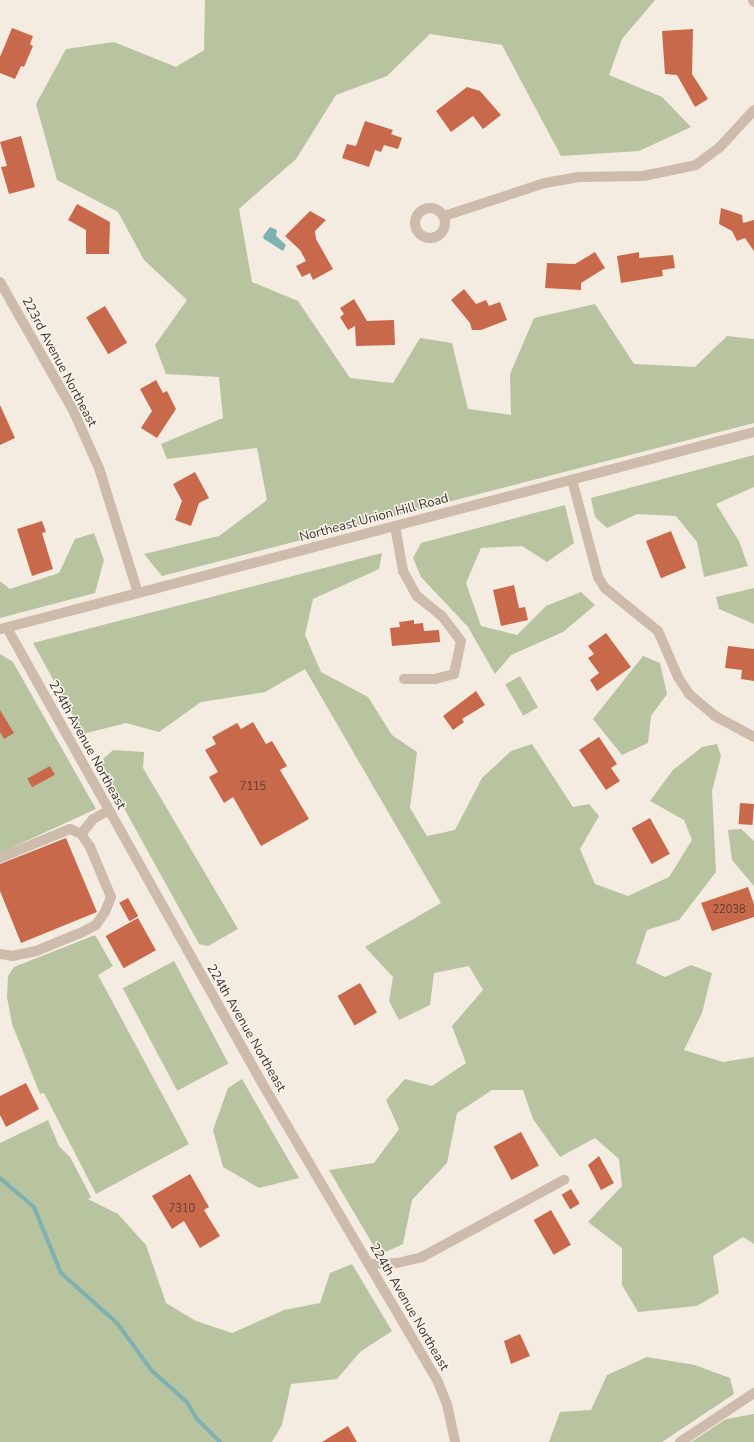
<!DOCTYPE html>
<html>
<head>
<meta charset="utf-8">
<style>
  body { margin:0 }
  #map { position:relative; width:754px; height:1442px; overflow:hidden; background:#f4ebe1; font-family:"Nunito Sans",sans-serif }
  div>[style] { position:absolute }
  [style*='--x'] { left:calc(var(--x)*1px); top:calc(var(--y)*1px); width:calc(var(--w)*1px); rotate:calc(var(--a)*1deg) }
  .green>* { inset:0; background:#b8c4a0; transform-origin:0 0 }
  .water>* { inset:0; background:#7fb0b2 }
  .stream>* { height:4px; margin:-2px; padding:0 2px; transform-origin:2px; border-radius:2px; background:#7fb0b2 }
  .building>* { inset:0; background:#c8694b; transform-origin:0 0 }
  .minor>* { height:10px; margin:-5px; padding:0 5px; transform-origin:5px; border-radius:5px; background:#cdbbac }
  .minor>.ring { margin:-5px; padding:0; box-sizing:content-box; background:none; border:10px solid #cdbbac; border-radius:50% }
  span { translate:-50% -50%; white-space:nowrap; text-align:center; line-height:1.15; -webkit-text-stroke:3px #fbf5ee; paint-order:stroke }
  .number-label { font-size:11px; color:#5e3e33 }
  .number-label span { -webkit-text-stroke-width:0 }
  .street-label { font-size:13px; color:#3b302b }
</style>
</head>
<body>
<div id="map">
  <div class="green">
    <div style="clip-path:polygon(205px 0,655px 0,622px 39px,609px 75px,662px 97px,691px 127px,639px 151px,561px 156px,502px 45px,430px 34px,387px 76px,336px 95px,296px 159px,239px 209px,252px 282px,298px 301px,350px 378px,393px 383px,420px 338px,452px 343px,468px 409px,511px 415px,510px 374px,534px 318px,595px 304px,634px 364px,695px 367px,727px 336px,754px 339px,754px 423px,162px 576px,144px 554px,219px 536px,267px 500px,257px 448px,167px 459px,161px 444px,223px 418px,219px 377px,166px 374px,155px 345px,187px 300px,144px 260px,118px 212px,57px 180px,36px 104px,66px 49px,114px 42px,176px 67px,204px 50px)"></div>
    <div style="clip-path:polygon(754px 455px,754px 487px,716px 504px,739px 541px,748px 566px,704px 577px,697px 542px,676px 516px,637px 514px,607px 528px,595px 517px,591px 498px)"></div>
    <div style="clip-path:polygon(565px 505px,574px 543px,547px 562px,522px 546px,481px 548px,466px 583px,481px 626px,517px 635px,546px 606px,581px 592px,595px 605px,563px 632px,511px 655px,495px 674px,468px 627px,421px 577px,413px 558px,421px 543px)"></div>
    <div style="clip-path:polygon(94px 533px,104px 560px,95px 593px,0 618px,0 581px,10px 589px,59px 573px,75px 539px)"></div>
    <div style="clip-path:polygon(382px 553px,379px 569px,313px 599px,305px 635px,321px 672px,368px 697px,392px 735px,417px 752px,410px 808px,427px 836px,455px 830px,482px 778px,511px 751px,532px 744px,573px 807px,589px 804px,599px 816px,580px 849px,595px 884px,628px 896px,669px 877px,692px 840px,684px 820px,650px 801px,673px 770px,702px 747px,717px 744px,721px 756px,712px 791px,716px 872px,679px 920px,647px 930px,636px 963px,665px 977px,691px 965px,712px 973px,702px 1013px,684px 1050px,723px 1062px,754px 1057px,754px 1244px,743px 1237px,713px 1256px,719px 1293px,697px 1306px,638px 1312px,622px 1285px,622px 1248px,588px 1222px,622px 1186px,619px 1159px,595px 1138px,560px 1157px,533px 1119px,523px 1090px,492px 1090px,457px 1113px,447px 1163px,412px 1200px,403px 1244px,379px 1255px,329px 1170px,374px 1163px,399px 1129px,386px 1100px,405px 1079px,432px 1086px,466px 1063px,452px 1026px,483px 990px,469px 966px,434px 973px,430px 1005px,399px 1020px,389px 1001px,393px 977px,365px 947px,441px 903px,305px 669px,265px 692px,201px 702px,159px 732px,126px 723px,83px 734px,33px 643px)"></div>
    <div style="clip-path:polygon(754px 588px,754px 624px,719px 609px,716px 597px)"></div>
    <div style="clip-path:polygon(0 654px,13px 662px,96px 809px,0 853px)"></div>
    <div style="clip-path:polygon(643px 656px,660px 663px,667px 694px,651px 716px,648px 743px,622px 755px,593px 719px)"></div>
    <div style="left:520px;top:676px;width:36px;height:17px;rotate:60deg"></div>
    <div style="clip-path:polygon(113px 750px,144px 752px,143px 768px,238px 929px,208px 946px,199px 944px,99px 763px)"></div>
    <div style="clip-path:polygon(741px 829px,754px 841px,754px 886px,732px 860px,728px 830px)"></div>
    <div style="clip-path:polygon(95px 935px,113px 966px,98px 975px,189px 1144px,96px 1194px,44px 1093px,40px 1094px,12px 1024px,7px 997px,8px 976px,14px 967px)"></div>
    <div style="left:174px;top:961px;width:116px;height:58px;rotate:62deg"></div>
    <div style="clip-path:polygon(242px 1079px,258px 1107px,299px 1178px,259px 1188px,223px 1167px,213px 1130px,228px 1088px)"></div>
    <div style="clip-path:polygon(48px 1120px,59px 1146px,70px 1157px,91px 1197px,88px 1199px,118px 1214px,146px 1245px,166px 1303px,196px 1321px,232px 1333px,284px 1310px,320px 1303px,330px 1273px,352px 1264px,392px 1331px,360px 1352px,337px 1379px,291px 1384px,282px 1425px,272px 1442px,0 1442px,0 1143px)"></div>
    <div style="clip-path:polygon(647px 1357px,695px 1365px,730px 1378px,734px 1394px,662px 1442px,549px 1442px,560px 1412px,591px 1410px,607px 1375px)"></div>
    <div style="clip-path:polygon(754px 1414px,754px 1442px,691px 1442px,726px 1419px)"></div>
  </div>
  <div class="water">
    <div style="clip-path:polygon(270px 227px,277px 230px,276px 236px,286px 245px,283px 251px,264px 239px,263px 236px)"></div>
  </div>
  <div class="stream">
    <div style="--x:0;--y:1178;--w:45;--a:40.5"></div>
    <div style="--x:34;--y:1207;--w:71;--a:67.8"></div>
    <div style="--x:61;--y:1273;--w:75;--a:41.8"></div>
    <div style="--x:117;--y:1323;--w:59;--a:53.9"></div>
    <div style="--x:152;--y:1371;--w:47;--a:41.5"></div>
    <div style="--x:187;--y:1402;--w:20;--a:60"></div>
    <div style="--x:197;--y:1419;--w:33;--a:45"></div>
  </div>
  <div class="building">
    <div style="clip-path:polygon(12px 28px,33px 36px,30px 44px,33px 46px,24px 67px,21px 66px,15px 79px,0 73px,0 57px)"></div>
    <div style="clip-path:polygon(693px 29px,692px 74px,708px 99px,695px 107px,677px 75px,665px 74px,662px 31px)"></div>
    <div style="clip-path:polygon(467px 87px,480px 91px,501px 115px,483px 129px,473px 116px,451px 132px,436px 111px)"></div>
    <div style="clip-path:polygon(365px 121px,393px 130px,391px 134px,402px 138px,398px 149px,384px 145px,381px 152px,375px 150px,369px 167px,342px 158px,347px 144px,356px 146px)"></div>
    <div style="clip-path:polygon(21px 136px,35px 187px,9px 194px,1px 167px,7px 166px,0 142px)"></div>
    <div style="clip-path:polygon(77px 204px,110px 222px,109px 254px,86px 254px,86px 230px,68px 220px)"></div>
    <div style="clip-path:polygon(721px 208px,742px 215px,743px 223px,754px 220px,754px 251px,745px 238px,737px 241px,732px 231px,719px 224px)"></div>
    <div style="clip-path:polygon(310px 211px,326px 220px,315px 231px,316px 239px,333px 269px,313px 280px,310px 273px,302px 277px,296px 266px,306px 261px,300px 250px,285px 236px)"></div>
    <div style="clip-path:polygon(595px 252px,605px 268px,581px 283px,581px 290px,545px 288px,547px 263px,575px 264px)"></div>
    <div style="clip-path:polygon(639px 252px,639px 258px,673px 255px,675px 268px,662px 270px,663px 276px,621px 283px,617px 256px)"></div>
    <div style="clip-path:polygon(464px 289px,476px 304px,486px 300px,489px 306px,500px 302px,507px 320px,481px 330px,472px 330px,470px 323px,451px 300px)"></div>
    <div style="clip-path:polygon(354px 299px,367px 321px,394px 320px,395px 345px,356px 346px,355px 326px,348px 330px,340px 317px,344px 314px,340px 308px)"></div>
    <div style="left:105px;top:306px;width:43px;height:22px;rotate:59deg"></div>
    <div style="clip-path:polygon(156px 380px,163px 393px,167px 391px,176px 409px,157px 438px,141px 428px,152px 411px,140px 389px)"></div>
    <div style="clip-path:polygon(0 405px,15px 438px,0 445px)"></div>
    <div style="clip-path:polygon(195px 472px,209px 498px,199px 503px,191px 526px,175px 520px,182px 501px,173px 484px)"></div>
    <div style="clip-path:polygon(42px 521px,46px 532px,42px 533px,53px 569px,32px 576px,17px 529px)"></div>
    <div style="left:671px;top:531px;width:40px;height:27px;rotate:68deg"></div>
    <div style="clip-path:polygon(514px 585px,519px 608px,525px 607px,528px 620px,501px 626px,493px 590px)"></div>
    <div style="clip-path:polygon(414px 620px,414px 624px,423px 623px,424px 631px,439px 630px,440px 642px,392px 646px,390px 628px,400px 627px,399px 622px)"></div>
    <div style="clip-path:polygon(606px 633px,631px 667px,597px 691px,590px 680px,599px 673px,588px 658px,594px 654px,588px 646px)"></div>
    <div style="clip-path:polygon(728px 646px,754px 649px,754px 681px,741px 679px,742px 670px,725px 668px)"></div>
    <div style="clip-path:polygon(476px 691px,485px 705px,462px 719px,464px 722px,453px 730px,443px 716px)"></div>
    <div style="clip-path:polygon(0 710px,14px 733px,4px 739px,0 732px)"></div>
    <div style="clip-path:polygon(253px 722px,266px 744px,272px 741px,287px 766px,280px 770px,309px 819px,261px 846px,233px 797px,224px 803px,209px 777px,218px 772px,205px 750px,216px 744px,212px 737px,237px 723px,241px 729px)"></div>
    <div style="clip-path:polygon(599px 737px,617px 764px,611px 768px,620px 781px,606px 790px,579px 750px)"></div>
    <div style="left:50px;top:766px;width:10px;height:26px;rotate:61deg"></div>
    <div style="left:740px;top:803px;width:14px;height:21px;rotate:4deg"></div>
    <div style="left:650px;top:818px;width:41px;height:21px;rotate:61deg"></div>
    <div style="clip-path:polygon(66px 838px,97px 912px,21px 943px,0 891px,0 864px)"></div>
    <div style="clip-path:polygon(748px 887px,754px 904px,754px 917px,712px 931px,701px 903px)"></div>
    <div style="left:128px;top:898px;width:21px;height:10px;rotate:61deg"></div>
    <div style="left:138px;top:918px;width:37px;height:37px;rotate:61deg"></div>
    <div style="left:360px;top:983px;width:34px;height:26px;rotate:60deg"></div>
    <div style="clip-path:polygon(26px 1083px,39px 1109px,6px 1127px,0 1115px,0 1096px)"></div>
    <div style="left:521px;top:1132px;width:38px;height:31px;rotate:62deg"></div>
    <div style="clip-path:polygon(599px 1156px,614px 1183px,601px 1190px,588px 1165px)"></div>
    <div style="clip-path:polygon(190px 1174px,209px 1207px,204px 1210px,220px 1236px,200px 1248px,184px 1221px,172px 1229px,152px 1196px)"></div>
    <div style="left:571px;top:1189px;width:17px;height:11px;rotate:59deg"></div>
    <div style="left:551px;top:1210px;width:40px;height:20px;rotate:60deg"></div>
    <div style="clip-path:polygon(520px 1334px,530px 1356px,511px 1364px,504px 1341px)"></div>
    <div style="clip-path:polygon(348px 1426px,357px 1442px,322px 1442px)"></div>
  </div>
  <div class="minor">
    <div style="--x:753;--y:0;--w:2;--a:63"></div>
    <div class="ring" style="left:415px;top:208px;width:20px;height:20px"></div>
    <div style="--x:444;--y:216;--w:106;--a:-18.1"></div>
    <div style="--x:545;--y:183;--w:36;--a:-10"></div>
    <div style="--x:580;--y:177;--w:63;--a:-0.9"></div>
    <div style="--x:643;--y:176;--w:54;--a:-11.7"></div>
    <div style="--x:696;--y:165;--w:30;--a:-37"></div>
    <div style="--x:720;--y:147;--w:50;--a:-47.4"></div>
    <div style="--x:0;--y:282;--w:147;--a:60.3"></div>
    <div style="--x:73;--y:410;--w:64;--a:65.9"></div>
    <div style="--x:99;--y:468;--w:131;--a:72.7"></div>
    <div style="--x:572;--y:480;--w:100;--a:75"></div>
    <div style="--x:598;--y:577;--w:13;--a:58"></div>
    <div style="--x:605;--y:588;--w:68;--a:39.1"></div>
    <div style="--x:658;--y:631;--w:50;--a:66.5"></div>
    <div style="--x:678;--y:677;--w:20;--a:57"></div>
    <div style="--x:689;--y:694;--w:34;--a:40"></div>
    <div style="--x:715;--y:716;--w:44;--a:28.3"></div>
    <div style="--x:395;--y:526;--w:46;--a:79.9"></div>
    <div style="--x:403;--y:571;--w:29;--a:61"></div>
    <div style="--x:417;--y:596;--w:32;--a:39"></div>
    <div style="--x:442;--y:616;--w:31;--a:53"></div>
    <div style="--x:461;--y:641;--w:34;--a:102"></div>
    <div style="--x:454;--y:674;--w:20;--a:165"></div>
    <div style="--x:435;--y:679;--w:31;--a:180"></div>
    <div style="--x:7;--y:628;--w:522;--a:60.73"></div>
    <div style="--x:262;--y:1083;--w:347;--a:59.5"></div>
    <div style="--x:438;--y:1382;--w:24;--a:68"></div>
    <div style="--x:447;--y:1404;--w:39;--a:78"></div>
    <div style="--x:1;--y:629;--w:778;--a:-14.66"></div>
    <div style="--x:81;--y:834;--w:19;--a:-51"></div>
    <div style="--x:93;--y:819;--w:18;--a:-29"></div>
    <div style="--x:0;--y:858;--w:76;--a:-22.5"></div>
    <div style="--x:70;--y:829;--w:12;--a:24"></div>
    <div style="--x:81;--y:834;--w:16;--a:55"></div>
    <div style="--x:90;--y:847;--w:54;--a:67.2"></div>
    <div style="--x:111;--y:897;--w:16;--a:112"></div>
    <div style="--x:105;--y:912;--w:16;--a:125"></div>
    <div style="--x:96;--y:925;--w:18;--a:153"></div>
    <div style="--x:80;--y:933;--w:48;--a:157.8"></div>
    <div style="--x:36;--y:951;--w:24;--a:168"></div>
    <div style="--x:13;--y:956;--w:13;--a:-171"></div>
    <div style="--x:369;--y:1264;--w:28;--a:-2"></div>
    <div style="--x:397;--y:1263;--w:26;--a:-13"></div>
    <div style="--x:422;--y:1257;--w:162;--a:-28.5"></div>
    <div style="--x:680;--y:1442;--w:89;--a:-33.5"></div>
  </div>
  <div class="number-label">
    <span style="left:253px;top:787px">7115</span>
    <span style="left:729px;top:910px">22038</span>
    <span style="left:182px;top:1209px">7310</span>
  </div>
  <div class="street-label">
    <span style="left:59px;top:362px;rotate:62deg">223rd Avenue Northeast</span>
    <span style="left:374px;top:518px;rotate:-15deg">Northeast Union Hill Road</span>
    <span style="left:87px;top:745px;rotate:61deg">224th Avenue Northeast</span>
    <span style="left:246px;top:1028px;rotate:60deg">224th Avenue Northeast</span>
    <span style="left:409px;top:1307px;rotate:60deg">224th Avenue Northeast</span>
  </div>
</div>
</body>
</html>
